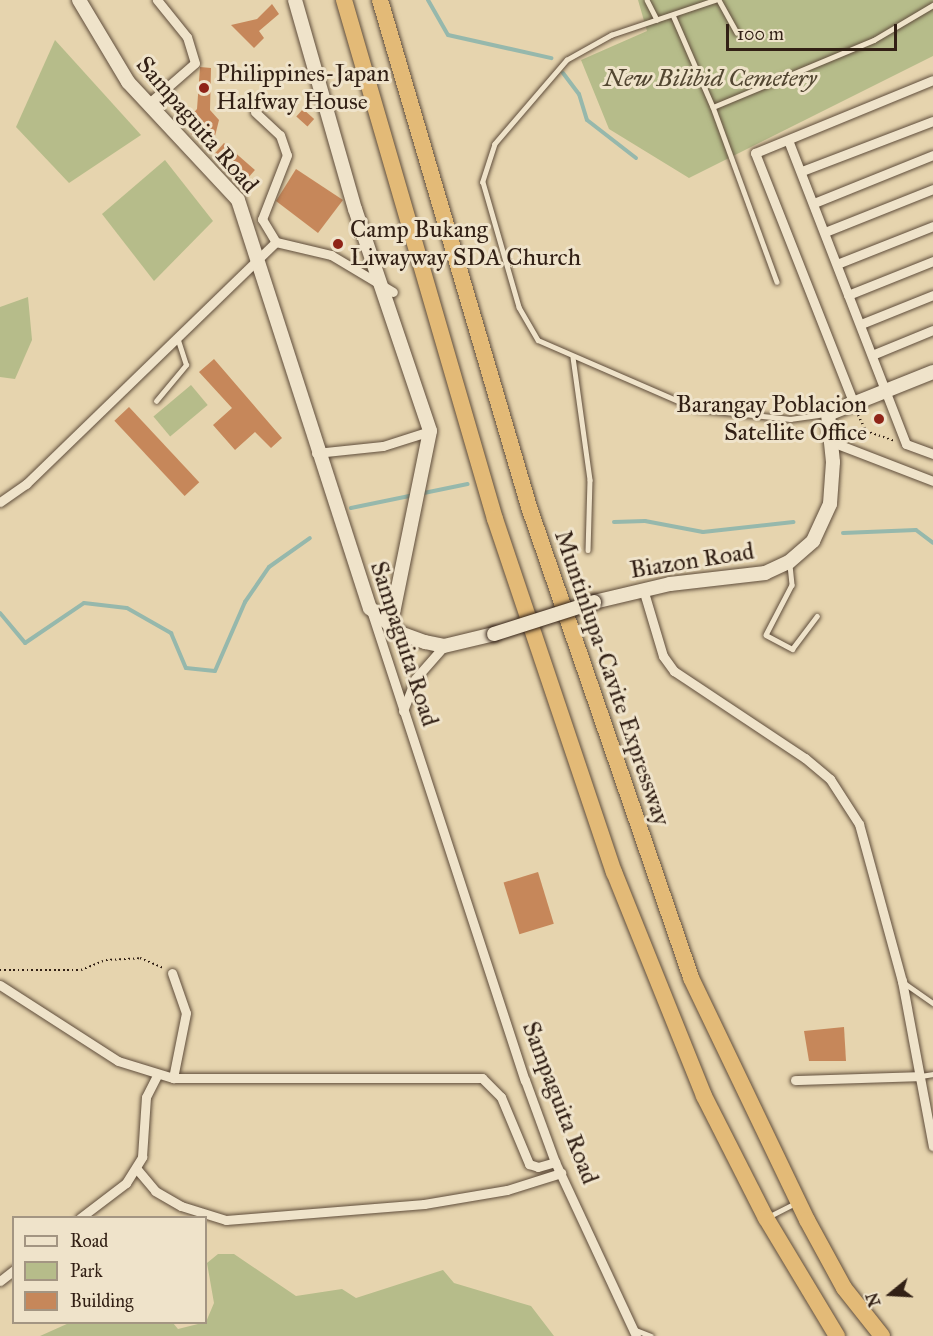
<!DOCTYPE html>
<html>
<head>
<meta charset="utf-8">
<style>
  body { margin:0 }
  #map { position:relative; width:933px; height:1336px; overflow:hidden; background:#e6d4ae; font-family:"IM FELL Great Primer",serif }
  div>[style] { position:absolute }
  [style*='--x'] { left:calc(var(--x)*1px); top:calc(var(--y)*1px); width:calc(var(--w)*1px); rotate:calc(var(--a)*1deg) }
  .green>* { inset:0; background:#b6bc8a; transform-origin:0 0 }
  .stream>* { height:4px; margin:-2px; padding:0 2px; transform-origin:2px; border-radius:2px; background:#96b8ac }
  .building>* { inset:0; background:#c6875a; transform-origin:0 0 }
  .path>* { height:2px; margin-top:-1px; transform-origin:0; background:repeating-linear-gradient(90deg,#322015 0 1.5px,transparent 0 4.5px) }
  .roads { filter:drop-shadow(0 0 2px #5f4d3b) drop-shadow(0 0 2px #5f4d3b) }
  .lane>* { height:4.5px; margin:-2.25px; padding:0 2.25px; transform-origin:2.25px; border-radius:2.25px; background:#efe3ca }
  .street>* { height:9px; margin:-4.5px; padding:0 4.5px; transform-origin:4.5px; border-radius:4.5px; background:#efe3ca }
  .secondary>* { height:14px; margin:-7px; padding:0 7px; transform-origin:7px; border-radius:7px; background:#efe3ca }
  .highway>* { height:16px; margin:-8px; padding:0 8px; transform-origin:8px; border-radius:8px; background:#e3ba77 }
  .bridges { filter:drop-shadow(0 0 2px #322015) drop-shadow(0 0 2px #322015) }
  .secondary-bridge>* { height:14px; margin:-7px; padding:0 7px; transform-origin:7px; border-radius:7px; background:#efe3ca }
  .dots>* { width:16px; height:16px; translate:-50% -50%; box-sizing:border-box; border:3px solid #efe3ca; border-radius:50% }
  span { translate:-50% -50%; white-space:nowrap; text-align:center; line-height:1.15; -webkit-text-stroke:6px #efe3ca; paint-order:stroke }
  .poi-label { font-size:24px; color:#322015 }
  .left { translate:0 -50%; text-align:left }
  .right { translate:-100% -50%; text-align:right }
  .park-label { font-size:24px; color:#534732; font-style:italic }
  .street-label { font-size:24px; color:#322015 }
  .legend { position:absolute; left:12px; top:1216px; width:195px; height:108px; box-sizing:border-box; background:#efe3ca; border:2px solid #a39582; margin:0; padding:8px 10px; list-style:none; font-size:18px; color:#322015 }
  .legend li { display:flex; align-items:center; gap:12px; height:30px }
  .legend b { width:30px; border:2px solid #a39582 }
  .north { position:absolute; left:861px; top:1264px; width:60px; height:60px; -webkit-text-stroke:4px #efe3ca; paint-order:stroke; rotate:252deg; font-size:16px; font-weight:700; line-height:24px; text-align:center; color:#322015 }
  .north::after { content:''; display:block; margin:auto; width:21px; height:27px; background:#322015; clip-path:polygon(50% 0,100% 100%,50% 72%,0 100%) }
  .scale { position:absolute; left:726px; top:24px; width:171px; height:27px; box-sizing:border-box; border:3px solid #322015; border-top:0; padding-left:8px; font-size:18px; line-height:21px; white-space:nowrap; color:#322015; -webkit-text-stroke:4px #efe3ca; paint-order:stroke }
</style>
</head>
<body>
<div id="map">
  <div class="green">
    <div style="clip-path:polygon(638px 0,933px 0,933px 56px,689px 178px,609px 129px,581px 60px,647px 31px)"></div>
    <div style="clip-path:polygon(55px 40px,141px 135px,69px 183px,16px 127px)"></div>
    <div style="clip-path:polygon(165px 160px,213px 221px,154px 281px,102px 214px)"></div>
    <div style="clip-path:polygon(28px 297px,32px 340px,15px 379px,0 377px,0 307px)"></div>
    <div style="left:191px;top:385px;width:26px;height:49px;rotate:50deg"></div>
    <div style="clip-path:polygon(218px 1254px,234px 1254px,296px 1296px,342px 1289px,356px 1298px,443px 1270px,454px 1283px,531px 1306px,554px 1336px,40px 1336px,69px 1323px,173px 1323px,178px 1329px,206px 1322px,214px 1303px,207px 1263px)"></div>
  </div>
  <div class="stream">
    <div style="--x:428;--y:0;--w:40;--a:60.3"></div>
    <div style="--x:448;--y:35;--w:106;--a:12.6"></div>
    <div style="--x:563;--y:73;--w:26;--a:53"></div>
    <div style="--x:579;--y:94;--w:27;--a:73"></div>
    <div style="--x:587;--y:120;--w:62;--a:37.8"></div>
    <div style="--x:351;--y:508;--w:119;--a:-11.6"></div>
    <div style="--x:614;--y:522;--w:31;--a:-2"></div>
    <div style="--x:645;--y:521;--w:59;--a:10.7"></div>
    <div style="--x:703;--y:532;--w:91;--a:-6.3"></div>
    <div style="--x:843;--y:533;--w:73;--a:-2.4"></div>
    <div style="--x:916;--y:530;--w:21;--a:37"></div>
    <div style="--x:0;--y:613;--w:39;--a:50"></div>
    <div style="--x:25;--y:643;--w:71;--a:-34.1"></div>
    <div style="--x:84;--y:603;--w:43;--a:6.6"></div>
    <div style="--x:127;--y:608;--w:51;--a:29.6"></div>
    <div style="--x:171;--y:633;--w:38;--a:67"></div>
    <div style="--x:186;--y:668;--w:29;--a:6"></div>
    <div style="--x:215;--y:671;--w:75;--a:-66.5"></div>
    <div style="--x:245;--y:602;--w:42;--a:-55.6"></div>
    <div style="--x:269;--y:567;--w:50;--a:-35.3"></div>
  </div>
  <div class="building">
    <div style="clip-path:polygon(272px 4px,279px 14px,259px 31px,264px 38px,254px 48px,231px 25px,257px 19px)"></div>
    <div style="clip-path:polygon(200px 67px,211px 68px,210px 110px,219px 120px,215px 136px,206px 140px,191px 134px,186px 121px,197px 109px)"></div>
    <div style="left:303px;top:109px;width:15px;height:10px;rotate:42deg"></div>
    <div style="left:224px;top:143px;width:41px;height:18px;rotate:41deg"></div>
    <div style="clip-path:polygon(296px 169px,343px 200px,318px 233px,276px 201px)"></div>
    <div style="clip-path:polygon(214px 359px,282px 438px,271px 448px,255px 432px,235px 450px,213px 425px,232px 408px,199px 372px)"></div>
    <div style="left:129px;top:407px;width:103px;height:20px;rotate:47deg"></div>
    <div style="left:538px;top:872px;width:54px;height:36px;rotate:73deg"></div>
    <div style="clip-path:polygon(844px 1027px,846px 1061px,809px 1061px,804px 1031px)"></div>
  </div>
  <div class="path">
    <div style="--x:858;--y:415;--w:18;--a:63"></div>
    <div style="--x:866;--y:431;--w:31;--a:19"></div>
    <div style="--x:0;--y:970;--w:81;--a:0"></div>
    <div style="--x:81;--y:970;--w:27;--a:-22"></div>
    <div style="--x:106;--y:960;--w:34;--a:-3"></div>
    <div style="--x:140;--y:958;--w:26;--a:23"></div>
  </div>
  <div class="roads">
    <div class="lane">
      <div style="--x:647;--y:0;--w:22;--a:63"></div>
      <div style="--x:716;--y:0;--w:110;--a:161.4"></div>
      <div style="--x:612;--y:35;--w:51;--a:150.9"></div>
      <div style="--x:567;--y:60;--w:111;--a:130.6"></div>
      <div style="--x:495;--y:144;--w:40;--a:108"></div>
      <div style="--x:483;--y:182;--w:130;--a:73.9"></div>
      <div style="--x:519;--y:307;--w:38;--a:60"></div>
      <div style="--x:538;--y:340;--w:173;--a:23.5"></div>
      <div style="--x:697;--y:409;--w:94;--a:6.1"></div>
      <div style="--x:790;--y:419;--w:37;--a:-8"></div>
      <div style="--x:719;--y:0;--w:37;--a:61"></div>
      <div style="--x:673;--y:15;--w:100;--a:66.5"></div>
      <div style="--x:713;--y:107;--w:186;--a:69.9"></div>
      <div style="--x:713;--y:107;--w:174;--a:-22.6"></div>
      <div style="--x:874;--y:40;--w:69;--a:-30.7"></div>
      <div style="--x:573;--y:357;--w:124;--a:82.1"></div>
      <div style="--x:590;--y:480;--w:70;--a:91.6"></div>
      <div style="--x:156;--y:401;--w:47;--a:-50.2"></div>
      <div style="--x:186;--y:365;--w:29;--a:-108"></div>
      <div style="--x:790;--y:565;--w:20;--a:84"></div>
      <div style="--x:792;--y:585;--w:56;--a:117.5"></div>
      <div style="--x:766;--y:635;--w:30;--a:28"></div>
      <div style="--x:792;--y:649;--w:41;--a:-52.9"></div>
      <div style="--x:903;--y:982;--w:37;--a:35"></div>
      <div style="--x:921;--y:1076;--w:12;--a:-9"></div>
      <div style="--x:768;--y:1217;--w:30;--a:-27"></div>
      <div style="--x:633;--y:1329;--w:19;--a:21"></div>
    </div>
    <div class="street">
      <div style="--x:148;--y:104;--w:62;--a:-41.1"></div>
      <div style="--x:195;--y:63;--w:27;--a:-107"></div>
      <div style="--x:187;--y:37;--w:48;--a:-129"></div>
      <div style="--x:255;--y:112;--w:34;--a:43"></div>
      <div style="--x:280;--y:135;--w:21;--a:71"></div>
      <div style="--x:287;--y:155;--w:69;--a:111.3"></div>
      <div style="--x:788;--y:140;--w:326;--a:68.8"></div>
      <div style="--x:906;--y:444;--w:29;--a:20"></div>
      <div style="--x:802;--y:171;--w:140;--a:-20.9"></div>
      <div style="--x:814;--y:203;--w:128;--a:-22"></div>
      <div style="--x:262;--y:219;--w:27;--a:59"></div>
      <div style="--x:825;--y:232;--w:116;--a:-21.7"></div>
      <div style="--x:837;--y:264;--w:103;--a:-21.6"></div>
      <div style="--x:848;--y:295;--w:92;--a:-21.8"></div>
      <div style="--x:861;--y:324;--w:78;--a:-21.9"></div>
      <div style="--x:872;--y:355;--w:66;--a:-22.3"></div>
      <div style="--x:854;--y:404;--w:270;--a:-111.5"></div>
      <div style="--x:755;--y:153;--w:192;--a:-22.3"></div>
      <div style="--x:832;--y:442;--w:108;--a:21.1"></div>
      <div style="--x:316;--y:453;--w:67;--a:-6"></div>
      <div style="--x:383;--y:446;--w:49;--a:-17.7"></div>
      <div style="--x:0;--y:502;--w:32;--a:-35"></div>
      <div style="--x:26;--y:484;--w:348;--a:-44.1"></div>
      <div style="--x:276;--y:242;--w:57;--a:13.3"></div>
      <div style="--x:331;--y:255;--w:72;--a:30.8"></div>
      <div style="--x:643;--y:589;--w:70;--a:73.4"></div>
      <div style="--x:663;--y:656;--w:19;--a:54"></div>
      <div style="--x:674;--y:671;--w:157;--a:33.6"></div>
      <div style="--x:805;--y:758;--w:33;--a:40"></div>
      <div style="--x:830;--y:779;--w:54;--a:57.2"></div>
      <div style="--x:859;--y:824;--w:163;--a:74.7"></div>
      <div style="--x:902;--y:981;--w:168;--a:79.4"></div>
      <div style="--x:371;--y:610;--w:495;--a:71.9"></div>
      <div style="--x:525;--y:1080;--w:87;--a:69.9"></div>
      <div style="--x:555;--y:1162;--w:192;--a:65"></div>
      <div style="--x:403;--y:711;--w:34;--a:-69"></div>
      <div style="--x:415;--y:679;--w:44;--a:-48.7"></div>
      <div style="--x:172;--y:973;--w:42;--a:70.7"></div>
      <div style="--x:186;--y:1013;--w:66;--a:101.3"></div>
      <div style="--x:0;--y:985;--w:140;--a:32.8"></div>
      <div style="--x:118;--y:1061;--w:58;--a:17.2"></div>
      <div style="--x:173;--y:1078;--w:309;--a:0"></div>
      <div style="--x:482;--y:1078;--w:27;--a:45"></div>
      <div style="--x:501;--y:1097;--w:73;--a:67.3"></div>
      <div style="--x:529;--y:1164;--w:9;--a:18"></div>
      <div style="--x:538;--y:1167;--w:18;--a:-16"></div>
      <div style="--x:795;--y:1080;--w:124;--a:-1.8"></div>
      <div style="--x:136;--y:1168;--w:30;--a:50"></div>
      <div style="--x:155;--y:1191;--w:30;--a:30"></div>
      <div style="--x:181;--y:1206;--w:47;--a:17.3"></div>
      <div style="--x:226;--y:1220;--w:199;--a:-4.6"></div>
      <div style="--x:424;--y:1204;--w:84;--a:-9.6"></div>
      <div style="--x:507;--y:1190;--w:57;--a:-17.5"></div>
      <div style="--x:80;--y:1218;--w:58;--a:-37.3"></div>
      <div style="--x:126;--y:1183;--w:31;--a:-58"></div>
      <div style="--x:142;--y:1157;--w:60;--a:-86.2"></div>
      <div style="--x:146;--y:1097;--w:25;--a:-63"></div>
      <div style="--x:0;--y:1281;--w:18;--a:-38"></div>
    </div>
    <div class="secondary">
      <div style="--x:79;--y:0;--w:96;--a:59.1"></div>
      <div style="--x:128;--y:82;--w:161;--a:47"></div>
      <div style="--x:238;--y:200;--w:429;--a:72.1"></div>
      <div style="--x:370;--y:608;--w:39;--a:40"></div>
      <div style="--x:400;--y:633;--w:27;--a:20"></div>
      <div style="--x:425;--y:642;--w:19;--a:12"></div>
      <div style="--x:444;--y:646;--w:51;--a:-13.5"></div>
      <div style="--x:295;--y:0;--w:217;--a:74"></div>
      <div style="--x:355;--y:209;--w:234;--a:71.3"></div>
      <div style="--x:430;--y:431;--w:200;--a:101.5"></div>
      <div style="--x:594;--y:602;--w:78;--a:-13.3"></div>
      <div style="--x:670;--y:584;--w:96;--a:-6.6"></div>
      <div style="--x:765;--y:573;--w:26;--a:-25"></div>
      <div style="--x:789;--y:562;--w:32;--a:-41"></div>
      <div style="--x:813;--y:541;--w:41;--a:-65.3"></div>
      <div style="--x:830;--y:504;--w:42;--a:-85.9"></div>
      <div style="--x:833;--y:462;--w:48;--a:-95.9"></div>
      <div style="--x:828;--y:414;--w:113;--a:-21.8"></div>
    </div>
    <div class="highway">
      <div style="--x:344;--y:0;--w:541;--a:73.78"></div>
      <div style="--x:495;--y:519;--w:373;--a:71.4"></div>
      <div style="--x:614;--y:872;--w:241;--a:68.1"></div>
      <div style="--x:704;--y:1096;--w:137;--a:63.1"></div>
      <div style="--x:766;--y:1218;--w:138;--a:59"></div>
      <div style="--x:380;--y:0;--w:528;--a:73.62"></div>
      <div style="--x:529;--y:507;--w:498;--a:71"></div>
      <div style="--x:691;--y:978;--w:268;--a:64.4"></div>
      <div style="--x:807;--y:1220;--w:77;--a:61.4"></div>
      <div style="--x:844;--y:1288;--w:61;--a:51.6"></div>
    </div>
  </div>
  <div class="bridges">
    <div class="secondary-bridge">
      <div style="--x:494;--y:634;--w:105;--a:-17.7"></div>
    </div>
  </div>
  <div class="dots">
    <div style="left:204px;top:88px;background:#8f2418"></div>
    <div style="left:338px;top:244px;background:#8f2418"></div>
    <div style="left:879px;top:419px;background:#8f2418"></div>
  </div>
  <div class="poi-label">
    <span class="left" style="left:216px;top:88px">Philippines-Japan<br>Halfway House</span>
    <span class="left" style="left:350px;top:244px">Camp Bukang<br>Liwayway SDA Church</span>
    <span class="right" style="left:867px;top:419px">Barangay Poblacion<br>Satellite Office</span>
  </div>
  <div class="park-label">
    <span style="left:710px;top:79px">New Bilibid Cemetery</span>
  </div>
  <div class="street-label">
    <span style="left:197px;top:125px;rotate:49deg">Sampaguita Road</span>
    <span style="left:692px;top:561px;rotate:-9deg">Biazon Road</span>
    <span style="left:404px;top:644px;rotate:72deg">Sampaguita Road</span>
    <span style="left:612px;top:678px;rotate:71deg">Muntinlupa-Cavite Expressway</span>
    <span style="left:560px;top:1103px;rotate:69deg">Sampaguita Road</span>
  </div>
  <ul class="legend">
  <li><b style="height:8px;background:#efe3ca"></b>Road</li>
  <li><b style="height:16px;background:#b6bc8a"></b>Park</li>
  <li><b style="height:16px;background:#c6875a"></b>Building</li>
  </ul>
  <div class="north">N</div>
  <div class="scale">100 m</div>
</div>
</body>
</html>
